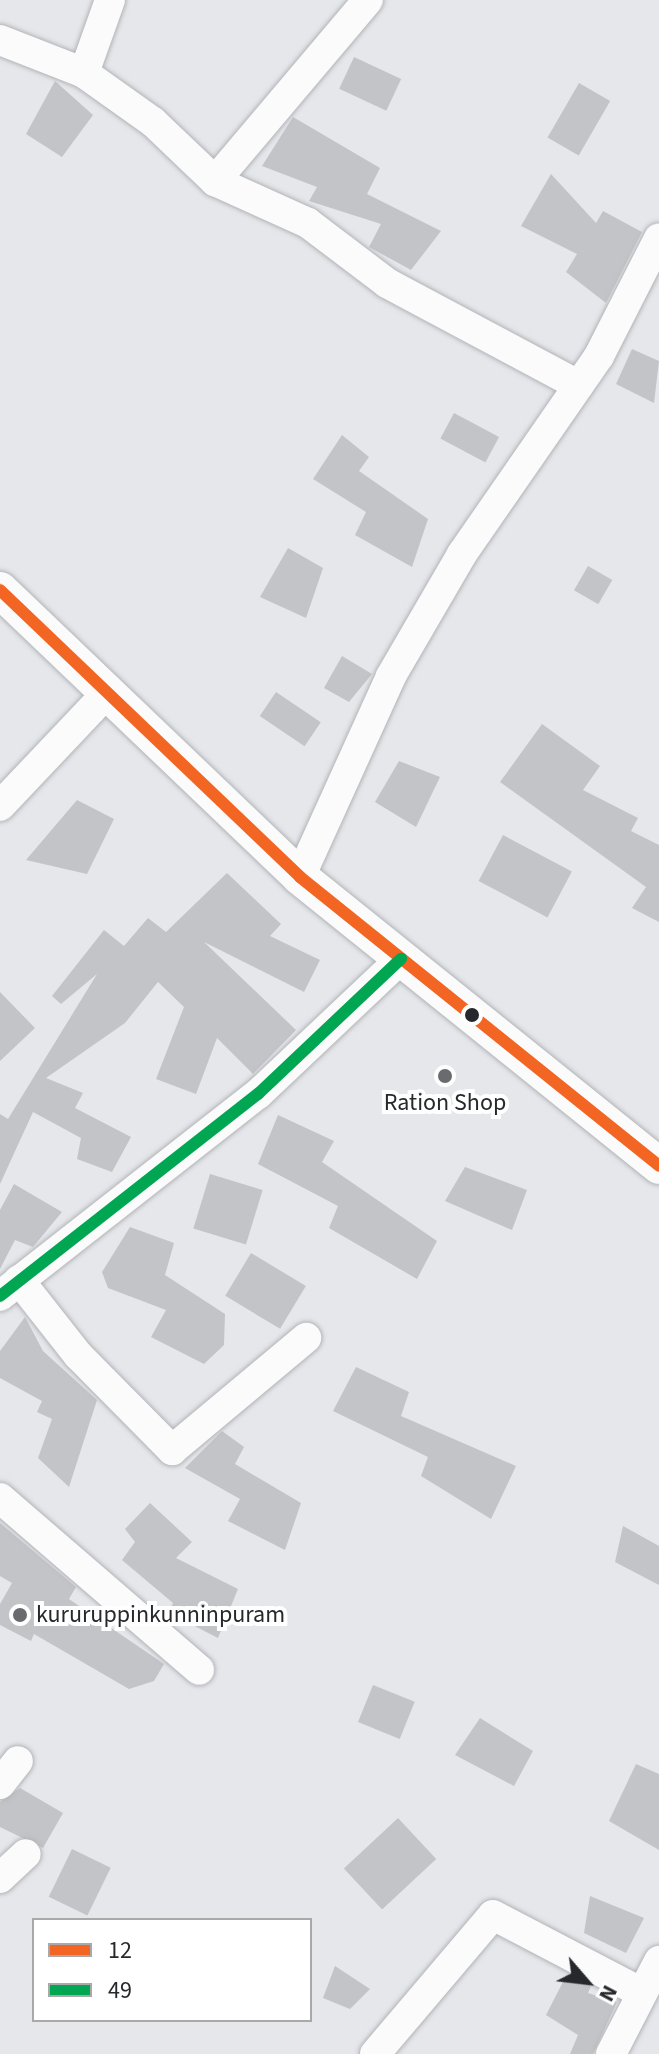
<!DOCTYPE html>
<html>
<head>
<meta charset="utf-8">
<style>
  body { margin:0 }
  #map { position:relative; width:659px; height:2054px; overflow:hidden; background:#e5e7eb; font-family:"Source Sans 3",sans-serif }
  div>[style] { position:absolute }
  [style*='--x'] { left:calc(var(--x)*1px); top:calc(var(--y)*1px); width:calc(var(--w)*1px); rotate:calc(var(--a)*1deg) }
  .building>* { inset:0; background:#c2c4c7; transform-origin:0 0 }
  .roads { filter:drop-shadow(0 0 2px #b2b4b7) drop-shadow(0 0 2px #b2b4b7) }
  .minor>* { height:30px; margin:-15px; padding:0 15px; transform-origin:15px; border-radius:15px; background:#fbfbfc }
  .major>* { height:36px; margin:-18px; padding:0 18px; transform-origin:18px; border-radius:18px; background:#fbfbfc }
  .bus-1>* { height:12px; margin:-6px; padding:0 6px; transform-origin:6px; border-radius:6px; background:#f26522 }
  .bus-2>* { height:12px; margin:-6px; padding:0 6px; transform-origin:6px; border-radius:6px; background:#00a651 }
  .dots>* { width:22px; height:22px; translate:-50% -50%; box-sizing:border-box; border:4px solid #fff; border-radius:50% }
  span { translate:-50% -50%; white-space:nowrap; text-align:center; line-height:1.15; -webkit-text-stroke:8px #fff; paint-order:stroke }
  .poi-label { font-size:24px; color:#27282b }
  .left { translate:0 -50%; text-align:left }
  .legend { position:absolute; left:32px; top:1918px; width:280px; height:104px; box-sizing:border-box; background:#fff; border:2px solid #a9a9aa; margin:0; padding:10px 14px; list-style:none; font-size:24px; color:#27282b }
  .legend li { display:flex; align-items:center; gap:16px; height:40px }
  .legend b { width:40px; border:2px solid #a9a9aa }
  .north { position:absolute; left:547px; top:1942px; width:80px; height:80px; -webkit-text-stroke:6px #fff; paint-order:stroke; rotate:118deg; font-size:22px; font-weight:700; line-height:32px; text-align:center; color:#27282b }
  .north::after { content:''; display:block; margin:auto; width:28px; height:36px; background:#27282b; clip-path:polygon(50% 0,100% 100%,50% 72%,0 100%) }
</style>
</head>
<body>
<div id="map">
  <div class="building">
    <div style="left:354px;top:57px;width:52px;height:35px;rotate:25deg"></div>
    <div style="clip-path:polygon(55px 81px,93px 115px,62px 157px,26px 134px)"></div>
    <div style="left:579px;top:83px;width:36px;height:63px;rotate:30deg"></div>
    <div style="clip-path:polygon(293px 117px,380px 168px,367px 194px,441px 231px,411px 270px,369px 247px,381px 224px,309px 201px,317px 187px,262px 166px)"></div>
    <div style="clip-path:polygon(551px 174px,596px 223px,603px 211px,642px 232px,606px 303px,566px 272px,577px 254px,521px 226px)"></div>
    <div style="clip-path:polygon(632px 349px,659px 361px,654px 403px,616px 384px)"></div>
    <div style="left:454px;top:413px;width:51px;height:29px;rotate:28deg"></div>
    <div style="clip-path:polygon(342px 435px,369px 457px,359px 471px,428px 519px,412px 567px,355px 535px,366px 512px,313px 479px)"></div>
    <div style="clip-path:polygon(288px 548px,323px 568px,306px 618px,260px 597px)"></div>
    <div style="left:588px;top:566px;width:28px;height:28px;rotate:30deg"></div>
    <div style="clip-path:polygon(342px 656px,372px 674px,349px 702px,324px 688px)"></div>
    <div style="left:276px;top:692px;width:54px;height:29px;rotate:34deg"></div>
    <div style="clip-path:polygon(542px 724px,600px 766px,583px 790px,638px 818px,631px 831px,659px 845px,659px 922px,632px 908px,646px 887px,500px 782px)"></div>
    <div style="clip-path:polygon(399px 761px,440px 777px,416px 827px,375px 802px)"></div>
    <div style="clip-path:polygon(77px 800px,114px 819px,87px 874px,26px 860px)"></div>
    <div style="left:503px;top:835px;width:78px;height:52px;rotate:28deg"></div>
    <div style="clip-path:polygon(227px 873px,281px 924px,270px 936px,320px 960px,304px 992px,204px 942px,296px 1030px,253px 1074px,217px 1038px,196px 1094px,156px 1079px,184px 1007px,158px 982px,125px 1023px,46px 1078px,83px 1093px,75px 1108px,131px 1137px,112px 1172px,77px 1159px,81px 1138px,33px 1112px,0 1184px,0 1114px,8px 1119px,97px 974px,61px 1004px,52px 996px,104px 930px,124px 946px,148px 918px,166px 932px)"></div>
    <div style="clip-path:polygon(0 992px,35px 1028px,0 1061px)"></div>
    <div style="clip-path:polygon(278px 1115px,334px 1141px,322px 1162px,437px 1241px,417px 1279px,329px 1228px,338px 1206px,258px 1164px)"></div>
    <div style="clip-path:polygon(465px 1167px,527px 1190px,512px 1230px,445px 1201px)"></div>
    <div style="left:210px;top:1174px;width:55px;height:57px;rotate:17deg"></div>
    <div style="clip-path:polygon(14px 1184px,62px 1212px,33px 1247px,15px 1240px,0 1269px,0 1210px)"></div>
    <div style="clip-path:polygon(130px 1227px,174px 1243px,165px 1275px,225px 1314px,224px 1345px,204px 1364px,151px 1337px,166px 1310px,108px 1288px,102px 1272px)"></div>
    <div style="left:251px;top:1253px;width:64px;height:50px;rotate:31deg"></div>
    <div style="clip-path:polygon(25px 1317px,43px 1351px,97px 1400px,69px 1487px,38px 1458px,52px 1419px,37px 1412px,42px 1401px,0 1378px,0 1351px)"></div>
    <div style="clip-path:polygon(356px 1367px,409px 1392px,401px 1416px,516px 1466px,491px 1519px,421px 1476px,428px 1457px,333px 1411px)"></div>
    <div style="clip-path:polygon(222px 1431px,244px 1447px,235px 1464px,301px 1503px,285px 1550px,228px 1521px,240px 1499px,185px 1468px)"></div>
    <div style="clip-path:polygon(150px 1503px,192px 1542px,176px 1558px,238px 1589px,218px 1638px,169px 1613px,173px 1603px,122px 1560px,135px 1542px,125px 1529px)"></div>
    <div style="clip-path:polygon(0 1523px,76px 1587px,69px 1599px,164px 1664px,154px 1681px,129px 1689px,34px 1634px,31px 1641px,0 1625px,0 1604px,12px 1583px,0 1576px)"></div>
    <div style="clip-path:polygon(623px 1526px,659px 1546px,659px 1585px,615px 1562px)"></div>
    <div style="left:373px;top:1685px;width:45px;height:40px;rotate:22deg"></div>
    <div style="clip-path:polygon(480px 1718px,533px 1751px,514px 1786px,455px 1755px)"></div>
    <div style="clip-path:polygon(636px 1764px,659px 1774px,659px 1850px,609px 1821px)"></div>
    <div style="clip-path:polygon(20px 1788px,63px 1813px,43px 1848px,0 1827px,0 1802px)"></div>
    <div style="left:398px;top:1818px;width:56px;height:74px;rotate:47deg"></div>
    <div style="left:72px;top:1849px;width:43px;height:53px;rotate:26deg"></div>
    <div style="clip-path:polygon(590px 1896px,644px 1918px,626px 1953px,584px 1933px)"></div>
    <div style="clip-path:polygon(335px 1966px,370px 1989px,350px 2009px,323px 1998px)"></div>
    <div style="clip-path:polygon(567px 1974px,591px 1986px,588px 1993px,617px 2002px,593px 2054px,570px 2054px,578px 2035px,546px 2015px)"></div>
  </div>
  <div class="roads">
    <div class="minor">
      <div style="--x:0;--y:40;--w:90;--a:21.4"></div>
      <div style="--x:84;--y:73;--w:85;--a:35.4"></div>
      <div style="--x:153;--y:122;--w:86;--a:43.6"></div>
      <div style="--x:215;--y:181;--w:102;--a:24.3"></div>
      <div style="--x:308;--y:223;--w:99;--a:37.2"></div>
      <div style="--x:387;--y:283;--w:217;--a:28.1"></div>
      <div style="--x:84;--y:73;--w:77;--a:-70.4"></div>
      <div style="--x:215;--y:181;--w:237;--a:-49.8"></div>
      <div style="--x:0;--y:806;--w:153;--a:-46.6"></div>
      <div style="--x:300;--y:877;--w:221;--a:-65.6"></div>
      <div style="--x:391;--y:676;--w:141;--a:-59.8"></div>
      <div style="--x:462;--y:554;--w:241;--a:-55.3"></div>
      <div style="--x:599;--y:356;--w:132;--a:-63"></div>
      <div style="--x:19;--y:1280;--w:95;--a:51.8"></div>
      <div style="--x:78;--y:1355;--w:134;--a:45.3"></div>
      <div style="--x:172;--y:1450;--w:175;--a:-39.9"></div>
      <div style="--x:0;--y:1296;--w:328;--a:-38.1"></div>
      <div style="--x:258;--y:1094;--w:197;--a:-43.4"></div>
      <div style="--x:0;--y:1498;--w:263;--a:40.8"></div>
      <div style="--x:0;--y:1784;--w:29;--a:-52"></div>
      <div style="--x:0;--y:1878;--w:35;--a:-43"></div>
      <div style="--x:375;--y:2054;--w:182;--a:-49.7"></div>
      <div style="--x:493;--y:1915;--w:168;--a:27.6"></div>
      <div style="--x:611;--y:2054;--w:105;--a:-62.7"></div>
    </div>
    <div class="major">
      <div style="--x:0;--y:590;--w:415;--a:43.7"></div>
      <div style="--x:300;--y:877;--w:461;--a:38.8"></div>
    </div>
  </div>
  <div class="bus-1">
    <div style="--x:0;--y:590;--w:415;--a:43.7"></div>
    <div style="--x:300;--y:877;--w:461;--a:38.8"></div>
  </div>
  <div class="bus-2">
    <div style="--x:0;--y:1296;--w:328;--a:-38.1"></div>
    <div style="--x:258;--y:1094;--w:197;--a:-43.4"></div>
  </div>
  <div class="dots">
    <div style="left:472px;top:1015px;background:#27282b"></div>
    <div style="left:445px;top:1076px;background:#6a6b6e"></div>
    <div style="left:20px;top:1615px;background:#6a6b6e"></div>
  </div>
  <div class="poi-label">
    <span style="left:445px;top:1103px">Ration Shop</span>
    <span class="left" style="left:36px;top:1615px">kururuppinkunninpuram</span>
  </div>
  <ul class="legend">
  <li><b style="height:10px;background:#f26522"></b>12</li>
  <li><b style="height:10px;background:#00a651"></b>49</li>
  </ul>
  <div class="north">N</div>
</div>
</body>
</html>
